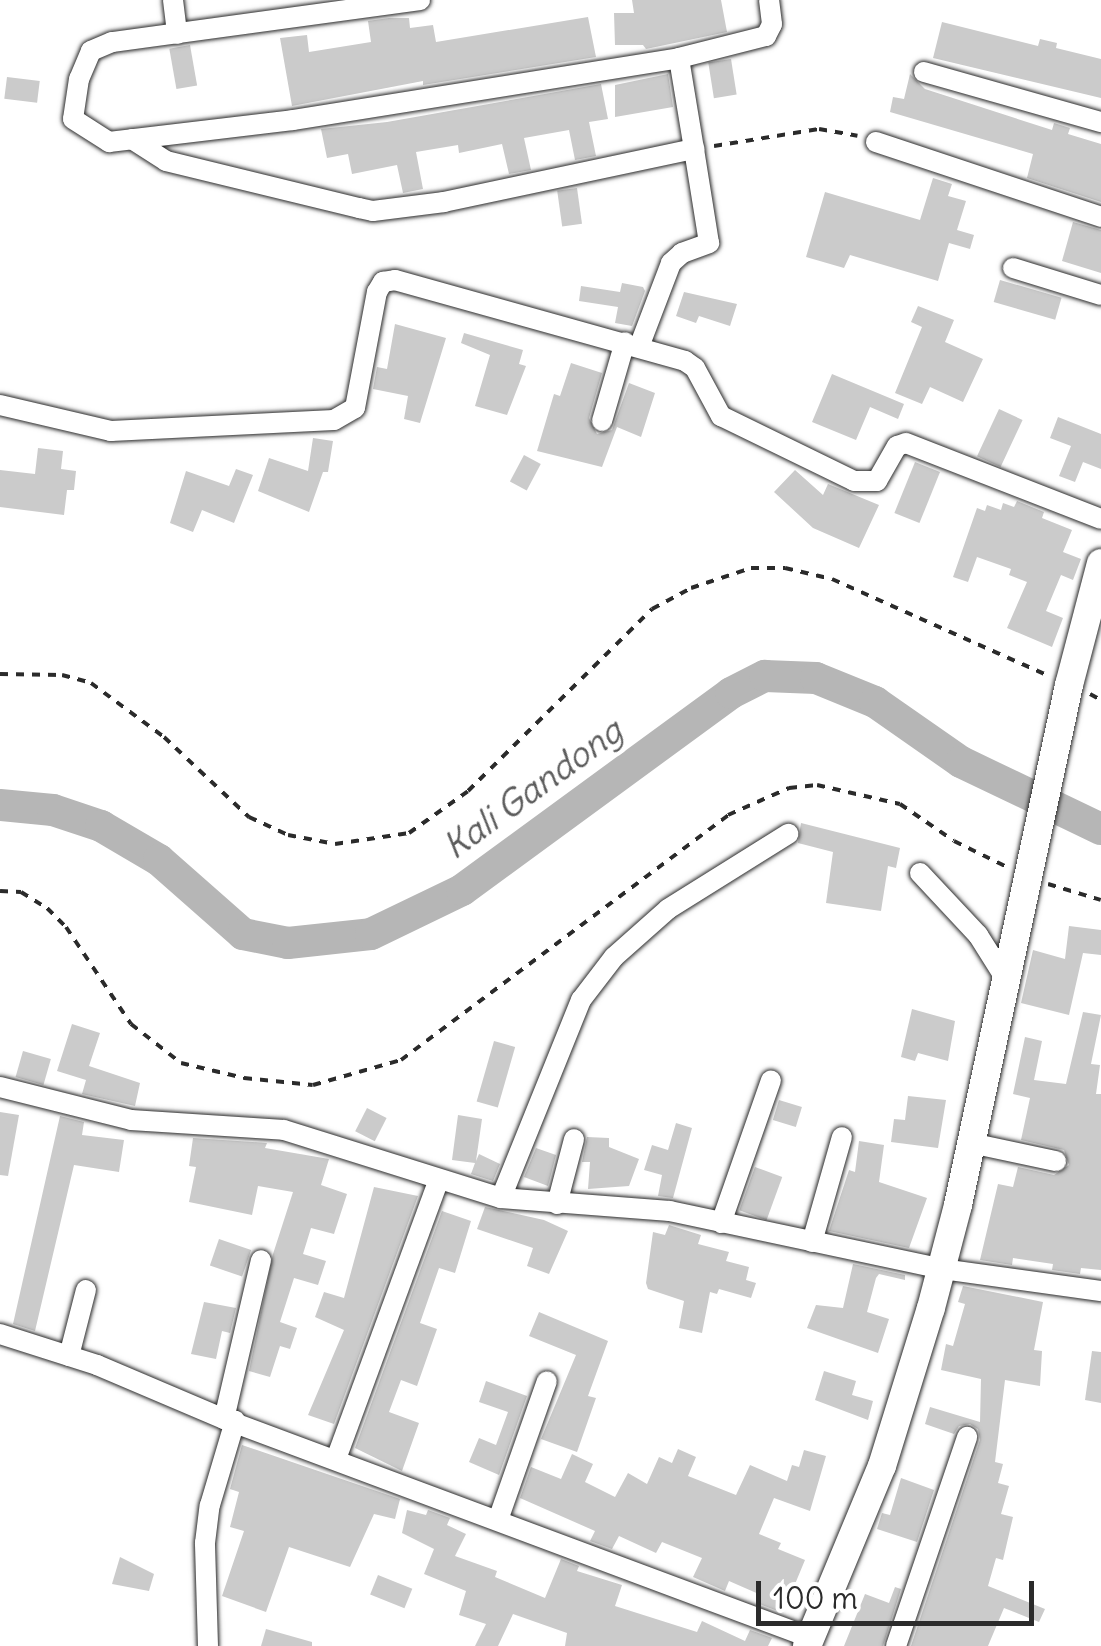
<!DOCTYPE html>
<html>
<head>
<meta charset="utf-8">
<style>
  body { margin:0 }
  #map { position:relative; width:1101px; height:1646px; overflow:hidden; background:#fff; font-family:Delius,sans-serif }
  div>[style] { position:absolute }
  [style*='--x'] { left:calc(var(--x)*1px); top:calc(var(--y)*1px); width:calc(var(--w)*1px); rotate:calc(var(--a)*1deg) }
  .river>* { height:32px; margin:-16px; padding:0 16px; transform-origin:16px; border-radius:16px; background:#b6b6b6 }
  .building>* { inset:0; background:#cbcbcb; transform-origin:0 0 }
  .path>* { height:4px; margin-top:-2px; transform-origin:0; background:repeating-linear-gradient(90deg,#2b2b2b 0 8px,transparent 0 16px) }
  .roads { filter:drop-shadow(0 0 2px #2b2b2b) drop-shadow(0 0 2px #2b2b2b) }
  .minor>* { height:20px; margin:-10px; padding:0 10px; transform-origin:10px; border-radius:10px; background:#fff }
  .major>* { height:28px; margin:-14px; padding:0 14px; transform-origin:14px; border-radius:14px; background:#fff }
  span { translate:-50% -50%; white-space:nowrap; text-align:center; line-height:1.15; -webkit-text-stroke:8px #fff; paint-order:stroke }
  .water-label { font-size:35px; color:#5c5c5c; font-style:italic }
  .scale { position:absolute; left:756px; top:1581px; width:278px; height:45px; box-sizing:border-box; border:5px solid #2b2b2b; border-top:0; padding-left:12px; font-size:30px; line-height:35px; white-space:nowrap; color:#2b2b2b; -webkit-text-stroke:8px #fff; paint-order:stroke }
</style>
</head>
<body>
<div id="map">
  <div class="river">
    <div style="--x:0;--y:805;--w:53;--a:5.4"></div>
    <div style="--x:53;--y:810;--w:51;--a:18.4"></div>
    <div style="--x:101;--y:826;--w:67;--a:30.4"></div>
    <div style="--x:159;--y:860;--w:112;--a:41.4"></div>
    <div style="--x:243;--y:934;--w:46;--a:11.3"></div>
    <div style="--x:288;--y:943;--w:83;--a:-6.2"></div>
    <div style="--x:371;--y:934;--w:101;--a:-25.8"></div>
    <div style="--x:462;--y:890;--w:333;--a:-36.2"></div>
    <div style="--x:731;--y:693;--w:38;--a:-27"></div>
    <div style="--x:765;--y:676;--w:51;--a:2.2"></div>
    <div style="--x:816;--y:678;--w:64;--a:22.1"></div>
    <div style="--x:875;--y:702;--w:105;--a:34.9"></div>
    <div style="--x:961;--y:762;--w:155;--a:25.6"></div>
  </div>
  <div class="building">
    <div style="clip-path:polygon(632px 0,721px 0,727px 32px,646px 49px,643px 45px,615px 45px,614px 13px,634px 13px)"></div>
    <div style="clip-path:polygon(588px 17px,596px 57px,423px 85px,423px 81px,292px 106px,280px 38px,307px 35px,309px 52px,371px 42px,368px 21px,389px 18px,409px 18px,410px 28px,433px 25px,436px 42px)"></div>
    <div style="clip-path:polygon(942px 22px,1038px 46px,1040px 39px,1057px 43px,1056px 48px,1101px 59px,1101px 98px,933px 58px)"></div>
    <div style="left:190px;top:45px;width:41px;height:21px;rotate:80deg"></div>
    <div style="left:731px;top:59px;width:36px;height:23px;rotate:81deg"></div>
    <div style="clip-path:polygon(668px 74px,673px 107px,615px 117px,615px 85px)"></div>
    <div style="clip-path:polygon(910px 74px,925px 89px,1052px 130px,1054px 123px,1070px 128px,1068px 134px,1101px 144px,1101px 202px,1027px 178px,1033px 154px,890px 112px,893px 97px,904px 99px)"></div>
    <div style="left:7px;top:77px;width:33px;height:22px;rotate:7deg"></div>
    <div style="clip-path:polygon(601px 84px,608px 119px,589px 122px,596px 156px,575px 160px,569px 130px,524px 138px,531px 170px,509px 174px,502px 144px,459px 153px,458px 145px,416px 152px,423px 189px,403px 193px,397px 165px,352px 174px,348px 154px,327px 158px,321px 129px,387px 122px)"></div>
    <div style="clip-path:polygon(933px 178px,952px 184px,948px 196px,966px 201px,957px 230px,974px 235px,970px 249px,949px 243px,938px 281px,850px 255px,844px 268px,806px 257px,825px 192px,920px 220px)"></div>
    <div style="left:577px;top:188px;width:36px;height:20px;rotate:82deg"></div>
    <div style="clip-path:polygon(1073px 222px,1101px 230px,1101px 273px,1062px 261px)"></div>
    <div style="left:1000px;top:280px;width:64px;height:23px;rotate:16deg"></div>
    <div style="clip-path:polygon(622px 283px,643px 287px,645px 291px,632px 326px,615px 323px,618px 307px,579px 301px,581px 286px,620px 292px)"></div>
    <div style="clip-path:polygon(684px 292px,737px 304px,730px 326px,699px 316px,696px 323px,676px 316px)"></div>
    <div style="clip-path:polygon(918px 306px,954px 320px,945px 342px,983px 359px,963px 402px,930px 387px,922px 404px,895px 393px,922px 327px,911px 322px)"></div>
    <div style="clip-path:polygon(395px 324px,446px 338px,420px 423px,404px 419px,408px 396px,373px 389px,377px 367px,387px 369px)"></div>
    <div style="clip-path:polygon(464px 333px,523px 350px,519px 364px,526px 366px,507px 415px,475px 406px,490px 355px,461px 343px)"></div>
    <div style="clip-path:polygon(571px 363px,602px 373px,589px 418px,597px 434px,612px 430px,629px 383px,655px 393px,641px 437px,617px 427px,602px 467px,537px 451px,554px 394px,560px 396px)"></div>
    <div style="clip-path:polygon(832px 374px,904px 404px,898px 419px,870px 407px,856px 440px,812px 422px)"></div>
    <div style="left:999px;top:409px;width:26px;height:52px;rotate:25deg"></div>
    <div style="clip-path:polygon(1058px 417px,1101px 434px,1101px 469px,1083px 462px,1075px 482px,1059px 476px,1071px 446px,1050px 438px)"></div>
    <div style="clip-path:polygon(313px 438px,333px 441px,328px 472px,323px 472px,309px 512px,258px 491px,269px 458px,308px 471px)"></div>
    <div style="clip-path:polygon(38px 448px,63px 451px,61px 469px,76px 471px,74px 490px,67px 490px,64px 515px,0 507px,0 470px,35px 474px)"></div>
    <div style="left:524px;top:455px;width:19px;height:30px;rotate:28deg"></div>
    <div style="left:915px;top:462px;width:27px;height:55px;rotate:22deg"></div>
    <div style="clip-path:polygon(236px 469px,253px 475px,234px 523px,202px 510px,193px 532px,170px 523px,186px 471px,229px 486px)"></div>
    <div style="clip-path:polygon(795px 470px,823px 495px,828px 484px,879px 505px,859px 548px,813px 528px,774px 492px)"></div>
    <div style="clip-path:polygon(1017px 501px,1044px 512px,1042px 518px,1072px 530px,1063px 552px,1081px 559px,1073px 580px,1061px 575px,1046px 611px,1063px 618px,1052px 647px,1007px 628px,1027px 582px,1009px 575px,1011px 569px,977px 557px,968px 582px,953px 577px,977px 508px,985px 511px,987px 505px,1001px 510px,1003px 503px,1014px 507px)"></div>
    <div style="clip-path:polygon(801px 823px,900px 848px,896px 868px,888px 866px,881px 911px,826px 903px,833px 852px,798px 843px)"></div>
    <div style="clip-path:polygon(1069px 926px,1101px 930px,1101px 955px,1083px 953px,1069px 1015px,1021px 1003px,1033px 950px,1065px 959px)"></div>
    <div style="clip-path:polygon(912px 1009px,955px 1021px,948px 1061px,918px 1053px,915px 1061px,901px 1057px)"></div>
    <div style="clip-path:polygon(1083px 1012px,1101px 1015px,1091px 1064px,1100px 1065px,1096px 1094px,1101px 1094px,1101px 1270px,1081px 1268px,1080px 1274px,1052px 1270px,1053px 1264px,1013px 1258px,1012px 1265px,980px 1260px,998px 1184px,1013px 1187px,1018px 1167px,1054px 1175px,1069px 1165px,1064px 1150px,1021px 1140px,1030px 1098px,1013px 1094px,1025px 1037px,1042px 1041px,1034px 1080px,1066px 1084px)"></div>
    <div style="clip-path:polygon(72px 1024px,100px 1033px,89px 1066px,140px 1083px,135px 1106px,82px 1094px,86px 1080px,57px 1071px)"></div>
    <div style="left:494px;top:1041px;width:22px;height:63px;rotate:16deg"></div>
    <div style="left:23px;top:1051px;width:29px;height:27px;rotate:16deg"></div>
    <div style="clip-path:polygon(908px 1096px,946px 1100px,938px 1148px,891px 1142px,894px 1119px,905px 1120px)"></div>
    <div style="left:779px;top:1100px;width:24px;height:21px;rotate:17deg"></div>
    <div style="left:367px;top:1108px;width:22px;height:26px;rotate:27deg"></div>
    <div style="clip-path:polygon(0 1112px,19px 1115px,8px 1176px,0 1175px)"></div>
    <div style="clip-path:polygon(458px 1115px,482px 1119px,476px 1161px,479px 1154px,500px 1164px,493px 1181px,471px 1174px,475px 1163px,452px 1160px)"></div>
    <div style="clip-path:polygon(60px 1116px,84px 1122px,82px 1135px,124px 1140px,119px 1172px,74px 1165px,35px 1331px,13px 1324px)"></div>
    <div style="clip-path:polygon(676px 1123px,692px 1128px,673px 1198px,658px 1196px,662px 1175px,644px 1170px,652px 1145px,668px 1150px)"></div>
    <div style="clip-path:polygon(587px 1137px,609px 1138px,609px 1147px,639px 1159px,629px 1186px,588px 1189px,590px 1162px,582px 1162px)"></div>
    <div style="clip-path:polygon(193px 1138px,267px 1143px,265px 1148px,329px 1159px,321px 1185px,347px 1194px,334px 1234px,311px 1228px,303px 1254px,326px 1261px,318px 1285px,294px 1278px,280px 1322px,297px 1328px,290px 1349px,280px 1346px,270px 1377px,249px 1371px,273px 1254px,293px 1192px,258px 1186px,252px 1215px,189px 1202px,196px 1167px,189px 1166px)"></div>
    <div style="clip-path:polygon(859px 1141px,884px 1145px,879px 1182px,927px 1198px,909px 1248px,829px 1231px,849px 1170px,855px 1172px)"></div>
    <div style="clip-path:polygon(536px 1148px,556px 1155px,548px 1186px,524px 1177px)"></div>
    <div style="left:755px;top:1167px;width:29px;height:46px;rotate:20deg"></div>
    <div style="clip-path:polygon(374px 1187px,418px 1196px,334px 1424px,308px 1415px,344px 1330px,315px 1317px,324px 1292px,344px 1298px)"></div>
    <div style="clip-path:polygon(485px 1207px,544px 1220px,568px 1231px,549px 1274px,527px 1266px,533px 1248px,477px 1229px)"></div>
    <div style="clip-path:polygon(442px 1211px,471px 1221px,455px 1273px,439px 1268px,420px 1323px,437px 1329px,417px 1386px,401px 1380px,389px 1412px,419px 1423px,402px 1471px,355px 1448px)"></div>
    <div style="clip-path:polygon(669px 1225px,701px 1235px,698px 1244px,729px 1252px,726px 1261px,749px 1267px,746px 1280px,756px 1283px,751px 1298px,719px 1289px,717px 1294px,710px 1292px,702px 1333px,679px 1328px,684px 1301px,648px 1289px,646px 1283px,653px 1232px,665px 1235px)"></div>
    <div style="left:219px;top:1239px;width:34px;height:28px;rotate:19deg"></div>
    <div style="clip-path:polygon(853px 1264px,905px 1275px,905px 1280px,879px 1274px,876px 1278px,867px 1312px,889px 1319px,878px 1353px,807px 1328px,816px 1305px,843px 1308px)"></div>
    <div style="clip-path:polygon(963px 1286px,1043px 1302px,1034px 1350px,1042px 1351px,1040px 1386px,1005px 1380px,995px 1462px,1003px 1464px,998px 1483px,1009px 1486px,1001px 1514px,1013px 1517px,1003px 1560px,996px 1558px,988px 1586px,1045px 1609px,1039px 1622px,1004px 1608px,988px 1646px,911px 1646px,980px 1440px,978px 1429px,970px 1424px,959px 1426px,954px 1434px,925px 1424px,930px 1407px,980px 1422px,981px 1379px,941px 1370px,946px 1344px,953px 1346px,965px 1304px,958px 1302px)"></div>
    <div style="clip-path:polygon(204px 1302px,236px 1308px,230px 1333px,222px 1331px,216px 1359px,191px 1354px)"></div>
    <div style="clip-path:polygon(539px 1312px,608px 1341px,588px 1396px,596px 1398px,577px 1452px,541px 1439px,576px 1355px,529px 1336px)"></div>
    <div style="clip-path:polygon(1092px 1351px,1101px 1352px,1101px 1403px,1085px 1400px)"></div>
    <div style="clip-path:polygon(824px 1371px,856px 1381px,852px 1395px,873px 1401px,868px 1420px,815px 1400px)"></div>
    <div style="clip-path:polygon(486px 1381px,527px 1396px,499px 1475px,469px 1462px,479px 1438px,496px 1445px,508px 1412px,479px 1402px)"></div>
    <div style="clip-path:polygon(242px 1445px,400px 1499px,395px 1519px,374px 1514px,350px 1567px,289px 1547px,266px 1612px,222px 1596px,244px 1531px,230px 1527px,239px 1492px,230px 1489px)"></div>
    <div style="clip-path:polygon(678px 1449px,696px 1457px,688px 1476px,736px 1495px,750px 1465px,787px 1481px,792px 1465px,799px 1467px,804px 1450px,826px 1456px,810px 1511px,774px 1498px,759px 1534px,781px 1543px,778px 1549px,805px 1560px,783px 1613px,757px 1603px,761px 1595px,729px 1581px,725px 1591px,693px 1577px,702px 1558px,662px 1542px,656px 1553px,619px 1536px,612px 1549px,590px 1541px,595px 1531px,520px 1498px,531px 1467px,561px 1479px,572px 1454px,593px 1464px,585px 1482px,615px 1497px,628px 1473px,647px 1484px,659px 1457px,672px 1463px)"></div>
    <div style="clip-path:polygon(901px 1478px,934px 1490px,917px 1542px,877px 1529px,882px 1513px,890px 1515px)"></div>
    <div style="clip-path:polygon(407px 1510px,426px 1515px,428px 1510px,450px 1518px,447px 1525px,466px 1534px,455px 1556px,497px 1571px,495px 1577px,545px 1598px,561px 1559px,579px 1566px,577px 1571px,622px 1585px,615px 1606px,697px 1632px,702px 1621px,745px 1641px,750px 1630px,772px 1638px,768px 1646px,565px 1646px,567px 1633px,513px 1614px,498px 1646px,475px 1646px,486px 1624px,459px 1615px,466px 1591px,424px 1574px,434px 1549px,402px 1533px)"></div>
    <div style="clip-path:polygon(120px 1557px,154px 1574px,149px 1591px,112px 1584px)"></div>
    <div style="left:378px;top:1575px;width:37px;height:21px;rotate:22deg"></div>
    <div style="clip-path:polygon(895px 1587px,901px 1589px,883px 1646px,844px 1646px,865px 1594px,889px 1603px)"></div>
    <div style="clip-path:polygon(266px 1629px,312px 1642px,312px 1646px,261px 1646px)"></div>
  </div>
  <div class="path">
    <div style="--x:714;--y:146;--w:106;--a:-9.2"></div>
    <div style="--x:819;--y:129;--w:39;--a:10"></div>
    <div style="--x:0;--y:674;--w:62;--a:0.9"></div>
    <div style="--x:62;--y:675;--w:30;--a:15"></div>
    <div style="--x:91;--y:683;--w:91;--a:36.5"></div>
    <div style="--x:164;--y:737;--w:117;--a:43.3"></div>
    <div style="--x:249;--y:817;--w:43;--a:24.8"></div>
    <div style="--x:288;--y:835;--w:48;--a:10.8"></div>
    <div style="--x:335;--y:844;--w:75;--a:-8.5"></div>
    <div style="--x:409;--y:833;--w:72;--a:-35.4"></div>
    <div style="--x:468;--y:791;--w:259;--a:-44.7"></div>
    <div style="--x:652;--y:609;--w:44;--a:-28.3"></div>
    <div style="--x:691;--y:588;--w:63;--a:-18.4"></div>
    <div style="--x:751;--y:568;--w:34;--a:0"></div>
    <div style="--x:785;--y:568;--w:48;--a:13.2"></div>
    <div style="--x:832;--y:579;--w:238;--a:24.1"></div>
    <div style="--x:1090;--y:694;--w:13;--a:29"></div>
    <div style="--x:1048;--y:884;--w:55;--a:16.8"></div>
    <div style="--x:0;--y:891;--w:21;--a:3"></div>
    <div style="--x:21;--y:892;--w:31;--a:32"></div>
    <div style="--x:47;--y:908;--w:27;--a:45"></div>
    <div style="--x:66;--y:927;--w:117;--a:56.2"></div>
    <div style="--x:131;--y:1024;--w:63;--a:38"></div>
    <div style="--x:181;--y:1063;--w:65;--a:13.4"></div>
    <div style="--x:244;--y:1078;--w:69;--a:5.8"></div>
    <div style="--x:313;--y:1085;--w:91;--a:-15.9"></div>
    <div style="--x:401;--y:1060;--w:409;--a:-36.8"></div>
    <div style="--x:728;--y:815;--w:67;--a:-23.9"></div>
    <div style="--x:789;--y:788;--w:28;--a:-6"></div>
    <div style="--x:817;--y:785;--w:85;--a:12.9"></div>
    <div style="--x:900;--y:804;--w:65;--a:34.4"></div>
    <div style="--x:954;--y:841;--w:59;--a:26.1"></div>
  </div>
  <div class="roads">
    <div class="minor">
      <div style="--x:173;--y:0;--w:34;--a:83"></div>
      <div style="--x:420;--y:0;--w:311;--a:172.2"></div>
      <div style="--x:112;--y:42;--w:23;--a:157"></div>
      <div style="--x:91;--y:51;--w:30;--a:113"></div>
      <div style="--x:79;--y:79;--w:40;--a:98.5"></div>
      <div style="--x:73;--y:119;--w:43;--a:32.6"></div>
      <div style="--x:109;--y:142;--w:185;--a:-6.8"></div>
      <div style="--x:293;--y:120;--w:391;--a:-9.1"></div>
      <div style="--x:679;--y:58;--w:90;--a:-14.2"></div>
      <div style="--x:766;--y:36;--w:13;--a:-63"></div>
      <div style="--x:772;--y:24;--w:24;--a:-97"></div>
      <div style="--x:924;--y:72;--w:184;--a:15.8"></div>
      <div style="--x:132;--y:139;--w:40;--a:32.9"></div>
      <div style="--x:166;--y:161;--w:199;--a:13.7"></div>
      <div style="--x:359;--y:208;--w:14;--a:12"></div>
      <div style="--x:373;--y:211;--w:72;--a:-7.2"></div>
      <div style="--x:444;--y:202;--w:256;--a:-12"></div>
      <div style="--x:694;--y:149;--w:92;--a:-99.4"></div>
      <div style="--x:876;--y:142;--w:237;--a:18.4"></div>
      <div style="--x:1013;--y:268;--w:92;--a:17.1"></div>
      <div style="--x:639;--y:347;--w:90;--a:-69.1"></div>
      <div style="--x:671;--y:263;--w:15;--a:-42"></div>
      <div style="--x:682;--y:253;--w:29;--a:-20"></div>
      <div style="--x:709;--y:243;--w:95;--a:-99.1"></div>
      <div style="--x:0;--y:405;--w:114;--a:13.2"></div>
      <div style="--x:111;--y:431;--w:223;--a:-2.8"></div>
      <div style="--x:334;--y:420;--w:24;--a:-30"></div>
      <div style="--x:355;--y:408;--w:118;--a:-79.3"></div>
      <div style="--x:377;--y:292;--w:12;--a:-59"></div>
      <div style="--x:383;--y:282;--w:12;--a:-9"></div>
      <div style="--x:395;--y:280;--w:301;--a:15.6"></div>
      <div style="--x:685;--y:361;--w:12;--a:35"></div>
      <div style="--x:695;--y:368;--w:55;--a:61.6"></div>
      <div style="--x:721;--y:416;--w:148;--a:26"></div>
      <div style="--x:854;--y:481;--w:23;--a:0"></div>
      <div style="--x:877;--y:481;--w:40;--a:-60.3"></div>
      <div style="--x:897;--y:446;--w:9;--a:-18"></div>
      <div style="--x:906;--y:443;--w:209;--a:21.3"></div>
      <div style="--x:602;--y:421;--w:82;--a:-73.8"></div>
      <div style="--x:920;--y:873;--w:85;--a:46.9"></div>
      <div style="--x:978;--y:935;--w:54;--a:57.8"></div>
      <div style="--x:0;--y:1087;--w:135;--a:14.1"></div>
      <div style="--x:131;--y:1120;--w:153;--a:3.7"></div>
      <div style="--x:284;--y:1130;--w:227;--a:17.4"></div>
      <div style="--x:501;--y:1198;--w:169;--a:4.4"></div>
      <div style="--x:670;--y:1211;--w:278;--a:12"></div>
      <div style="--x:942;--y:1269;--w:161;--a:7.9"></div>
      <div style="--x:971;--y:1143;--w:87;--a:12"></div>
      <div style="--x:501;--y:1198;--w:214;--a:-68"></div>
      <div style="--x:581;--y:1000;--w:54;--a:-52.5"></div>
      <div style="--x:614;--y:957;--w:72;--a:-41.6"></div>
      <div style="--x:668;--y:909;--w:142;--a:-32"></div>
      <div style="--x:557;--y:1204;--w:67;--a:-75.3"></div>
      <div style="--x:721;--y:1223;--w:151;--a:-70.7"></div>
      <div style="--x:812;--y:1242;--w:109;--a:-74.1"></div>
      <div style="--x:0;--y:1334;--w:102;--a:17.7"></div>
      <div style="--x:97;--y:1365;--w:138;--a:23"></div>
      <div style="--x:224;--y:1419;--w:627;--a:20.46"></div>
      <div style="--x:69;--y:1356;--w:68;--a:-75.6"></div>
      <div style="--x:224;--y:1419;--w:163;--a:-76.9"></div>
      <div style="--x:336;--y:1459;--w:298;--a:-69.8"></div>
      <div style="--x:498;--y:1520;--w:147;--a:-70.6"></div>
      <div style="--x:208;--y:1646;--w:103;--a:-91.7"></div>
      <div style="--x:205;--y:1543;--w:38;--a:-83"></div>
      <div style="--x:210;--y:1505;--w:88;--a:-73.4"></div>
      <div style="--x:896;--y:1646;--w:221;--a:-71.2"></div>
    </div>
    <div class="major">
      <div style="--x:807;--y:1646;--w:195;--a:-67.4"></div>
      <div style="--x:882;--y:1466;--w:165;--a:-72.8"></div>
      <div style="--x:931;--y:1308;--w:106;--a:-75.3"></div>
      <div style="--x:958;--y:1205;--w:532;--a:-77.95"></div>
      <div style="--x:1069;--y:685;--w:126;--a:-75.3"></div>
    </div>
  </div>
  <div class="water-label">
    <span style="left:532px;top:788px;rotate:-36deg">Kali Gandong</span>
  </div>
  <div class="scale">100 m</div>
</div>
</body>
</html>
